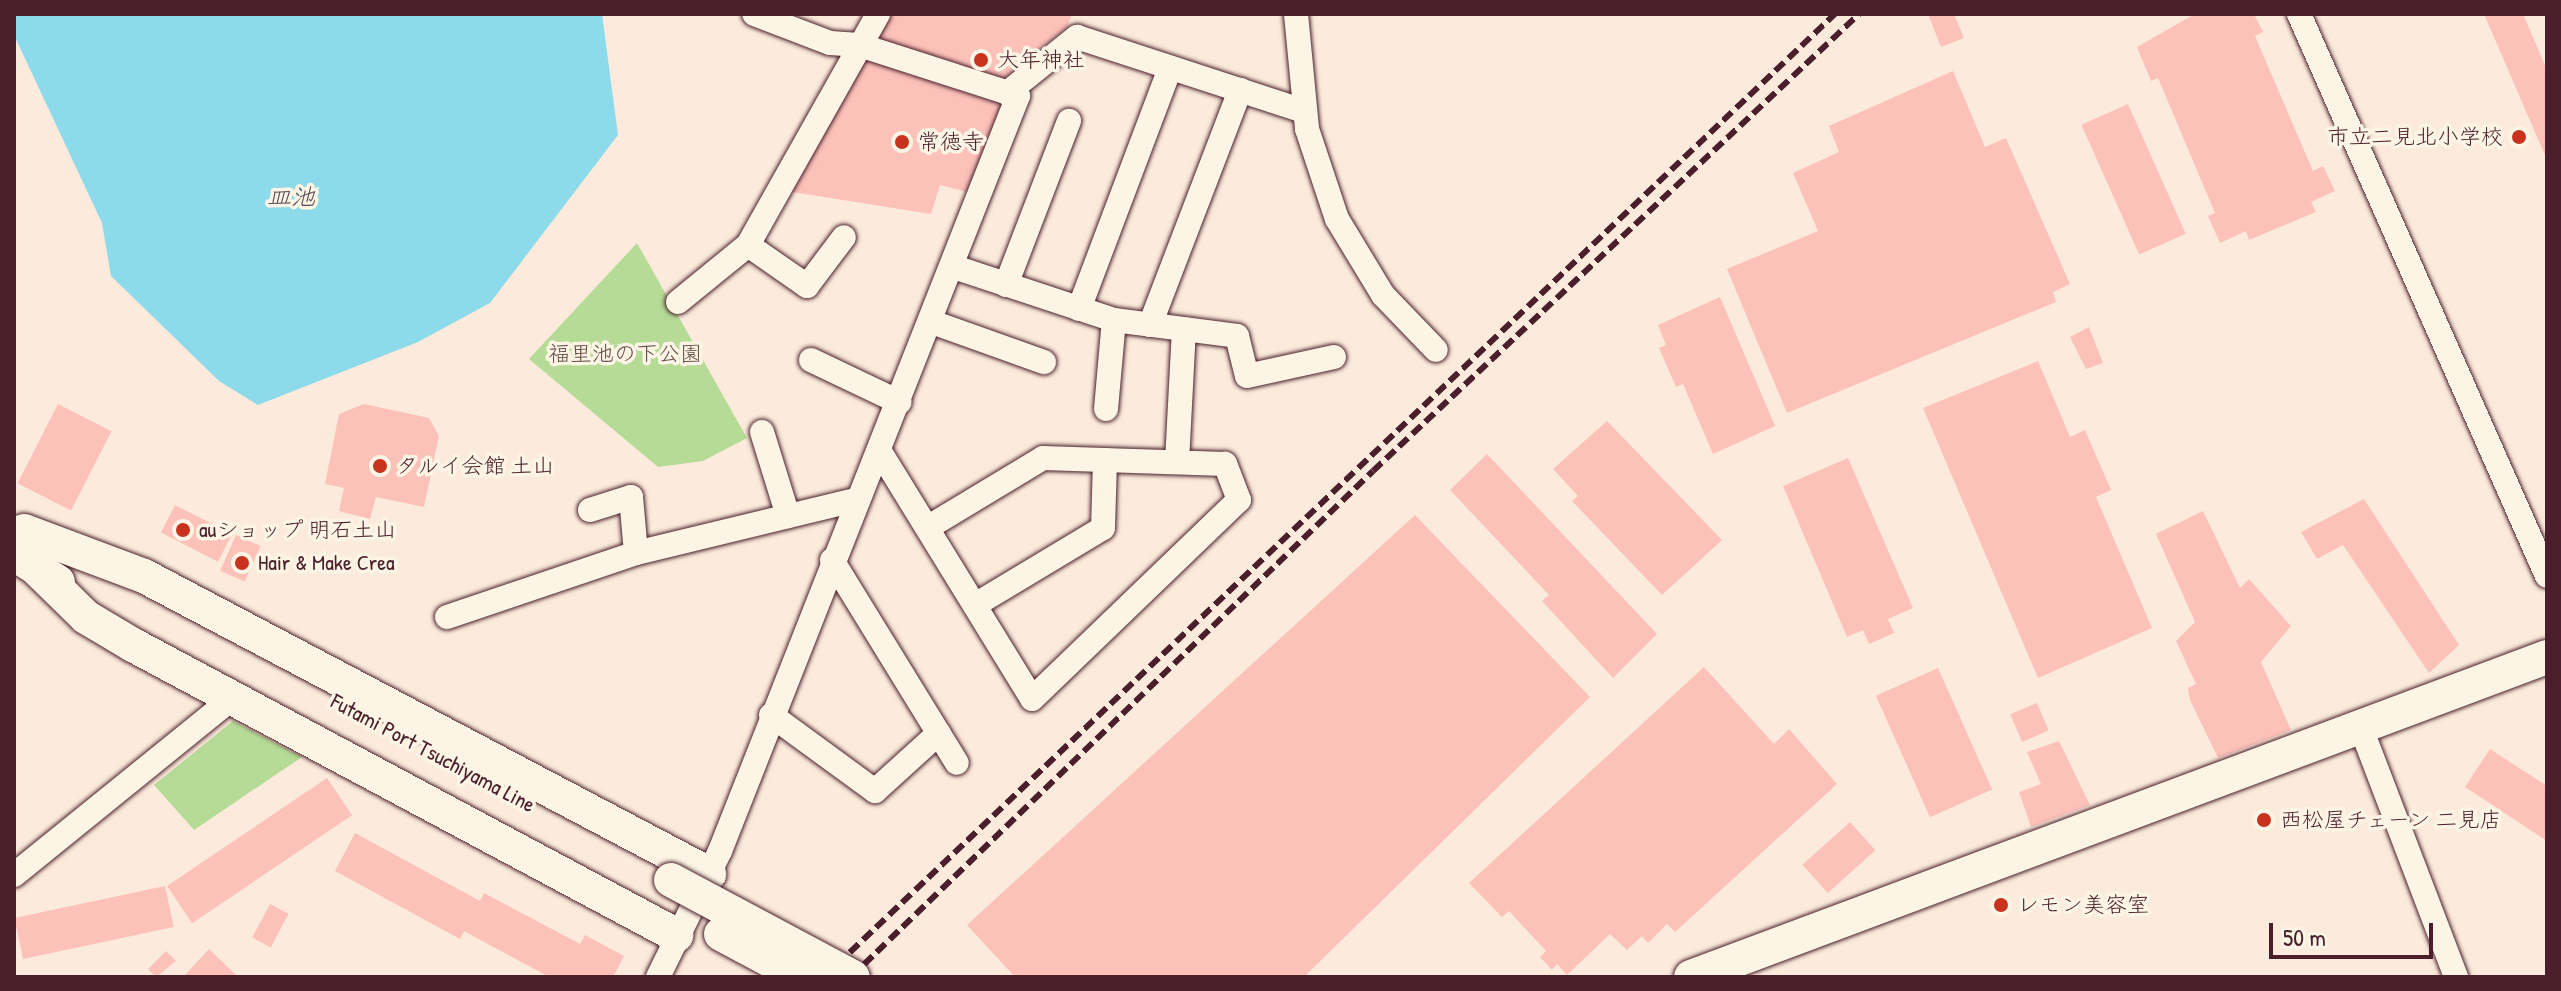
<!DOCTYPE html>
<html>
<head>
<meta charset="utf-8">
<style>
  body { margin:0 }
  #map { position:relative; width:2561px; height:991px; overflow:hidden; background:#fcebdc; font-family:"Patrick Hand","Klee One",sans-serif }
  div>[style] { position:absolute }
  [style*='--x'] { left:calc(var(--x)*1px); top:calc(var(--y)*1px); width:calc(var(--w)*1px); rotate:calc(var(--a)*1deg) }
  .green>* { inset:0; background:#b5db96 }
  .water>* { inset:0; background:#8cdaea }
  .building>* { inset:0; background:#fcc1b9; transform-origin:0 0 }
  .roads { filter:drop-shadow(0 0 2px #4a1f2b) drop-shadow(0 0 2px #4a1f2b) }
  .street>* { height:24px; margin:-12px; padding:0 12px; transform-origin:12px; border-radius:12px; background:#fcf5e5 }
  .secondary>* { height:34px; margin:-17px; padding:0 17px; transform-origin:17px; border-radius:17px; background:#fcf5e5 }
  .rail>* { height:6px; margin-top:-3px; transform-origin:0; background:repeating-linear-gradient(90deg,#4a1f2b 0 12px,transparent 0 18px) }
  .bridges { filter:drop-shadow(0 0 2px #4a1f2b) drop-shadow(0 0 2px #4a1f2b) }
  .secondary-bridge>* { height:34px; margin:-17px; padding:0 17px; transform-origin:17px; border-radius:17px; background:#fcf5e5 }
  .dots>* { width:22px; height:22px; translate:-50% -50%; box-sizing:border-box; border:4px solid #fcf5e5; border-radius:50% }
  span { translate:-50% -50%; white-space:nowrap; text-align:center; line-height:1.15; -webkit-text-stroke:7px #fcf5e5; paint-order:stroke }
  .poi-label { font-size:22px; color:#4a1f2b }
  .left { translate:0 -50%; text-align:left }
  .right { translate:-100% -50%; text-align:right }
  .park-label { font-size:22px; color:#654e46 }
  .street-label { font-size:22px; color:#4a1f2b }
  .water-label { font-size:24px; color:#5a4e5b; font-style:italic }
  .frame { position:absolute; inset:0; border:16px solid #4a1f2b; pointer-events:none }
  .scale { position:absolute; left:2269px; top:923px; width:164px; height:36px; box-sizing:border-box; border:4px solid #4a1f2b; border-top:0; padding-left:10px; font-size:24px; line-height:28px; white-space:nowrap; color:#4a1f2b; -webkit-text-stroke:6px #fcf5e5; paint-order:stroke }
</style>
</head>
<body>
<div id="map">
  <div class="green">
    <div style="clip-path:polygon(637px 243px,747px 438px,703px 461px,658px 467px,529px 359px)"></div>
    <div style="clip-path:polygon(233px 721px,302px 757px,194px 830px,154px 785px)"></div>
  </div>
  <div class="water">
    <div style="clip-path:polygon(14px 14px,602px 14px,618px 135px,490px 303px,418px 342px,258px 405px,219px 381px,111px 276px,102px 223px,14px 35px)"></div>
  </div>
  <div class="building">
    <div style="clip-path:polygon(887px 14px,1072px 14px,1067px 27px,1000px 81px,872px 39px)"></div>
    <div style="clip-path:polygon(1928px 14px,1954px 14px,1964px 38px,1941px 47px)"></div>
    <div style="clip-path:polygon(2195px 14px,2254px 14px,2263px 32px,2255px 36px,2313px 171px,2323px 166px,2335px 191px,2311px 202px,2316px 212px,2249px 240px,2246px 231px,2220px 243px,2208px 216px,2215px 213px,2158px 78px,2151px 81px,2137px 47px)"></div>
    <div style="clip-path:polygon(2484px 14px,2523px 14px,2547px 70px,2547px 160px)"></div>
    <div style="clip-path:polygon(861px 54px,1007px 99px,975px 194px,940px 185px,931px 214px,786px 191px)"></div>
    <div style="clip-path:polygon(1953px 71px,1985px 147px,2006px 138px,2070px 284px,2053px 292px,2056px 302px,1787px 413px,1727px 269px,1818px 231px,1793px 173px,1839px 152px,1829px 126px)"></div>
    <div style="left:2128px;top:104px;width:142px;height:51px;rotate:66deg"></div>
    <div style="clip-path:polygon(1720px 297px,1775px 426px,1713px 454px,1683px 384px,1676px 387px,1659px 348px,1666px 345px,1658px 325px)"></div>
    <div style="clip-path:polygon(2089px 327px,2103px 363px,2086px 369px,2070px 337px)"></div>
    <div style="clip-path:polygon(2038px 361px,2070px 437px,2085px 430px,2111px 490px,2096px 497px,2152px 628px,2038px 678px,1923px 408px)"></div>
    <div style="left:58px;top:404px;width:60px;height:89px;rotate:27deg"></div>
    <div style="clip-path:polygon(364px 404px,429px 418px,439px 436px,424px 507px,376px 497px,370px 519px,339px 511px,344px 488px,325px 484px,339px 414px)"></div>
    <div style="clip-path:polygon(1607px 421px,1722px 540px,1662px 595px,1572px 501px,1578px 496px,1553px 469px)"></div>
    <div style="clip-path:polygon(1487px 454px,1657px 634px,1613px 678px,1542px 601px,1549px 595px,1450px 490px)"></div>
    <div style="clip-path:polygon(1848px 458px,1913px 608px,1888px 619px,1894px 633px,1869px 644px,1863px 630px,1847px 637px,1783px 486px)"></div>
    <div style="clip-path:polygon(2364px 499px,2459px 645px,2429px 673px,2343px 545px,2317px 559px,2301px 532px)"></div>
    <div style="left:175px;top:505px;width:64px;height:31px;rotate:27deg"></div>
    <div style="clip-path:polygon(2203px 511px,2240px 588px,2249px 579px,2291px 626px,2261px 662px,2291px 730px,2218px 758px,2190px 700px,2188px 688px,2196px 684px,2176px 641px,2195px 622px,2156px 534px)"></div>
    <div style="clip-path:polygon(1415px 515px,1590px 697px,1304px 977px,1015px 977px,967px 925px)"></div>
    <div style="left:236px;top:535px;width:27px;height:39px;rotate:24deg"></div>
    <div style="clip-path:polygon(1704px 667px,1774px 744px,1789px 729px,1837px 784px,1675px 932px,1667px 924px,1648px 943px,1642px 936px,1627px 950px,1610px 934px,1567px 975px,1557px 964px,1552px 970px,1540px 957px,1546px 951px,1509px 911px,1502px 917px,1469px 883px)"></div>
    <div style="left:1938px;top:668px;width:133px;height:68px;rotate:66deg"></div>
    <div style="left:2037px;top:703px;width:30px;height:29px;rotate:67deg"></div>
    <div style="clip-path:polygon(2059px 741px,2090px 805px,2031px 827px,2019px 792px,2041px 784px,2027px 752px)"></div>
    <div style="clip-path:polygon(2490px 749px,2547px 786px,2547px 841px,2465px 787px)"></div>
    <div style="left:327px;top:778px;width:45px;height:193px;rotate:56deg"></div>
    <div style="left:1850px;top:822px;width:38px;height:64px;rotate:48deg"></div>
    <div style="clip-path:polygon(355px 833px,480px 901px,484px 893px,580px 944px,585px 935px,624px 956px,613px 977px,549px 977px,464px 931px,460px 939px,335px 871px)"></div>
    <div style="left:165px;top:886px;width:42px;height:154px;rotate:78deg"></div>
    <div style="left:270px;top:904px;width:21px;height:38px;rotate:28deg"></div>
    <div style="clip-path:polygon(209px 949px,238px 977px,183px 977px)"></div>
    <div style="clip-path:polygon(166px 951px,176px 961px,156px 977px,148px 969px)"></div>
  </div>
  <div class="roads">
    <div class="street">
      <div style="--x:1296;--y:14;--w:116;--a:84.5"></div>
      <div style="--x:1307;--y:129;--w:95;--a:71.6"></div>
      <div style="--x:1337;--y:219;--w:89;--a:58.8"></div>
      <div style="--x:1383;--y:295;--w:76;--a:46.1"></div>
      <div style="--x:2299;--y:14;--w:614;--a:66.19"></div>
      <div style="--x:1007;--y:93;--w:90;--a:-38.7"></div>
      <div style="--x:1077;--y:37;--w:238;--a:18.1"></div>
      <div style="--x:748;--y:245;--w:72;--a:34.8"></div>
      <div style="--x:807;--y:286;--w:61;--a:-52.9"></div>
      <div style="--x:954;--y:267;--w:169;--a:18.3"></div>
      <div style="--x:1114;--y:320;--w:124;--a:7.4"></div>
      <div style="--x:1237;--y:336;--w:41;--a:76"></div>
      <div style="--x:1247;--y:376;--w:89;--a:-12.3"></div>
      <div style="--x:1006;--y:285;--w:176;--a:-69"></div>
      <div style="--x:678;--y:302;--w:90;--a:-39.2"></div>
      <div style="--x:748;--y:245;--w:265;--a:-60.6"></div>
      <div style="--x:1079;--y:309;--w:258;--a:-69.3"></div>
      <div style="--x:932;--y:322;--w:119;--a:19.7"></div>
      <div style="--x:1150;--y:325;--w:252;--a:-69"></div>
      <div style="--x:811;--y:360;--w:98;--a:25.5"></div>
      <div style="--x:1106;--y:409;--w:89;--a:-84.9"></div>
      <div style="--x:762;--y:432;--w:88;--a:72.8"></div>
      <div style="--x:879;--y:450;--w:292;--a:58.4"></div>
      <div style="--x:1032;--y:699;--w:287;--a:-43.9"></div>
      <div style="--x:1239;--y:500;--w:39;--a:-111"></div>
      <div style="--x:1225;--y:464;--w:182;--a:-178.1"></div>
      <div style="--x:1043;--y:458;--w:135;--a:148.9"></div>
      <div style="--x:1177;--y:462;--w:133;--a:-87"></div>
      <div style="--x:590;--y:510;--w:43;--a:-17.6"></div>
      <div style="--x:631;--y:497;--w:56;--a:84.9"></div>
      <div style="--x:636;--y:553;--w:229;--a:-13.6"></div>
      <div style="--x:832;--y:560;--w:238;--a:58.4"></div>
      <div style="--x:975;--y:605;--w:149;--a:-31"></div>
      <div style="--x:1103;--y:528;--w:68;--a:-88.3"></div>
      <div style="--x:447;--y:617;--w:200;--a:-18.7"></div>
      <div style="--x:771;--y:715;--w:129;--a:36.2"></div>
      <div style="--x:875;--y:791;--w:86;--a:-42.2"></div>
      <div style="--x:2361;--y:728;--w:267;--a:69.1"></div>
      <div style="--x:14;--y:875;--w:278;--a:-39"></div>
      <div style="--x:658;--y:977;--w:140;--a:-63.8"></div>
      <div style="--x:720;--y:851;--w:812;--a:-68.46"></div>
      <div style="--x:1018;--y:96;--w:167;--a:-162.2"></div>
      <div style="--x:859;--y:45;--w:29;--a:-176"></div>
      <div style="--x:830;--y:43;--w:81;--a:-159.1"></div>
    </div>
    <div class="secondary">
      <div style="--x:24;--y:531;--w:128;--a:20.6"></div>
      <div style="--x:144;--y:576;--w:639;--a:27.81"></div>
      <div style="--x:14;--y:554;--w:52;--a:32.5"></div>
      <div style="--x:38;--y:570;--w:67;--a:44.4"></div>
      <div style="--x:86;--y:617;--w:55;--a:30.8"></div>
      <div style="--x:133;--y:645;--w:616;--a:28.11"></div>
      <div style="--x:1691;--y:977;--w:914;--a:-20.5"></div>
    </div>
  </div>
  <div class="rail">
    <div style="--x:824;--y:977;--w:1396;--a:-43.61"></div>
    <div style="--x:851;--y:977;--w:727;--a:-44.11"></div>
    <div style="--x:1373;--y:471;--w:667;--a:-43.24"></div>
  </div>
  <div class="bridges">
    <div class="secondary-bridge">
      <div style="--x:671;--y:880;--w:206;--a:28.1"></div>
      <div style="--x:721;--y:934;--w:92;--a:28"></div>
    </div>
  </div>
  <div class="dots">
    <div style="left:981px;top:60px;background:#c8321e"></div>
    <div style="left:2519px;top:137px;background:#c8321e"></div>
    <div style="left:902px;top:142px;background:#c8321e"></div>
    <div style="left:380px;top:466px;background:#c8321e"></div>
    <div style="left:183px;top:530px;background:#c8321e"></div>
    <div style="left:242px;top:563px;background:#c8321e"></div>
    <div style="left:2264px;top:820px;background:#c8321e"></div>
    <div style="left:2001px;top:905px;background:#c8321e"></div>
  </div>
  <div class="poi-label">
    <span class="left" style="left:997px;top:60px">大年神社</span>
    <span class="right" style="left:2503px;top:137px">市立二見北小学校</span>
    <span class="left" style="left:918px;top:142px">常徳寺</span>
    <span class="left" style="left:396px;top:466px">タルイ会館 土山</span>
    <span class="left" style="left:199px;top:530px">auショップ 明石土山</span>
    <span class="left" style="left:258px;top:563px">Hair &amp; Make Crea</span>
    <span class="left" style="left:2280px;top:820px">西松屋チェーン 二見店</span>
    <span class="left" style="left:2017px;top:905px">レモン美容室</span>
  </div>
  <div class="park-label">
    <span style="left:625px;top:354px">福里池の下公園</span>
  </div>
  <div class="street-label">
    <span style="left:433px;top:753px;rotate:28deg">Futami Port Tsuchiyama Line</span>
  </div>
  <div class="water-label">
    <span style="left:291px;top:197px">皿池</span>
  </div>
  <div class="frame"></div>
  <div class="scale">50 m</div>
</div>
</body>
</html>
